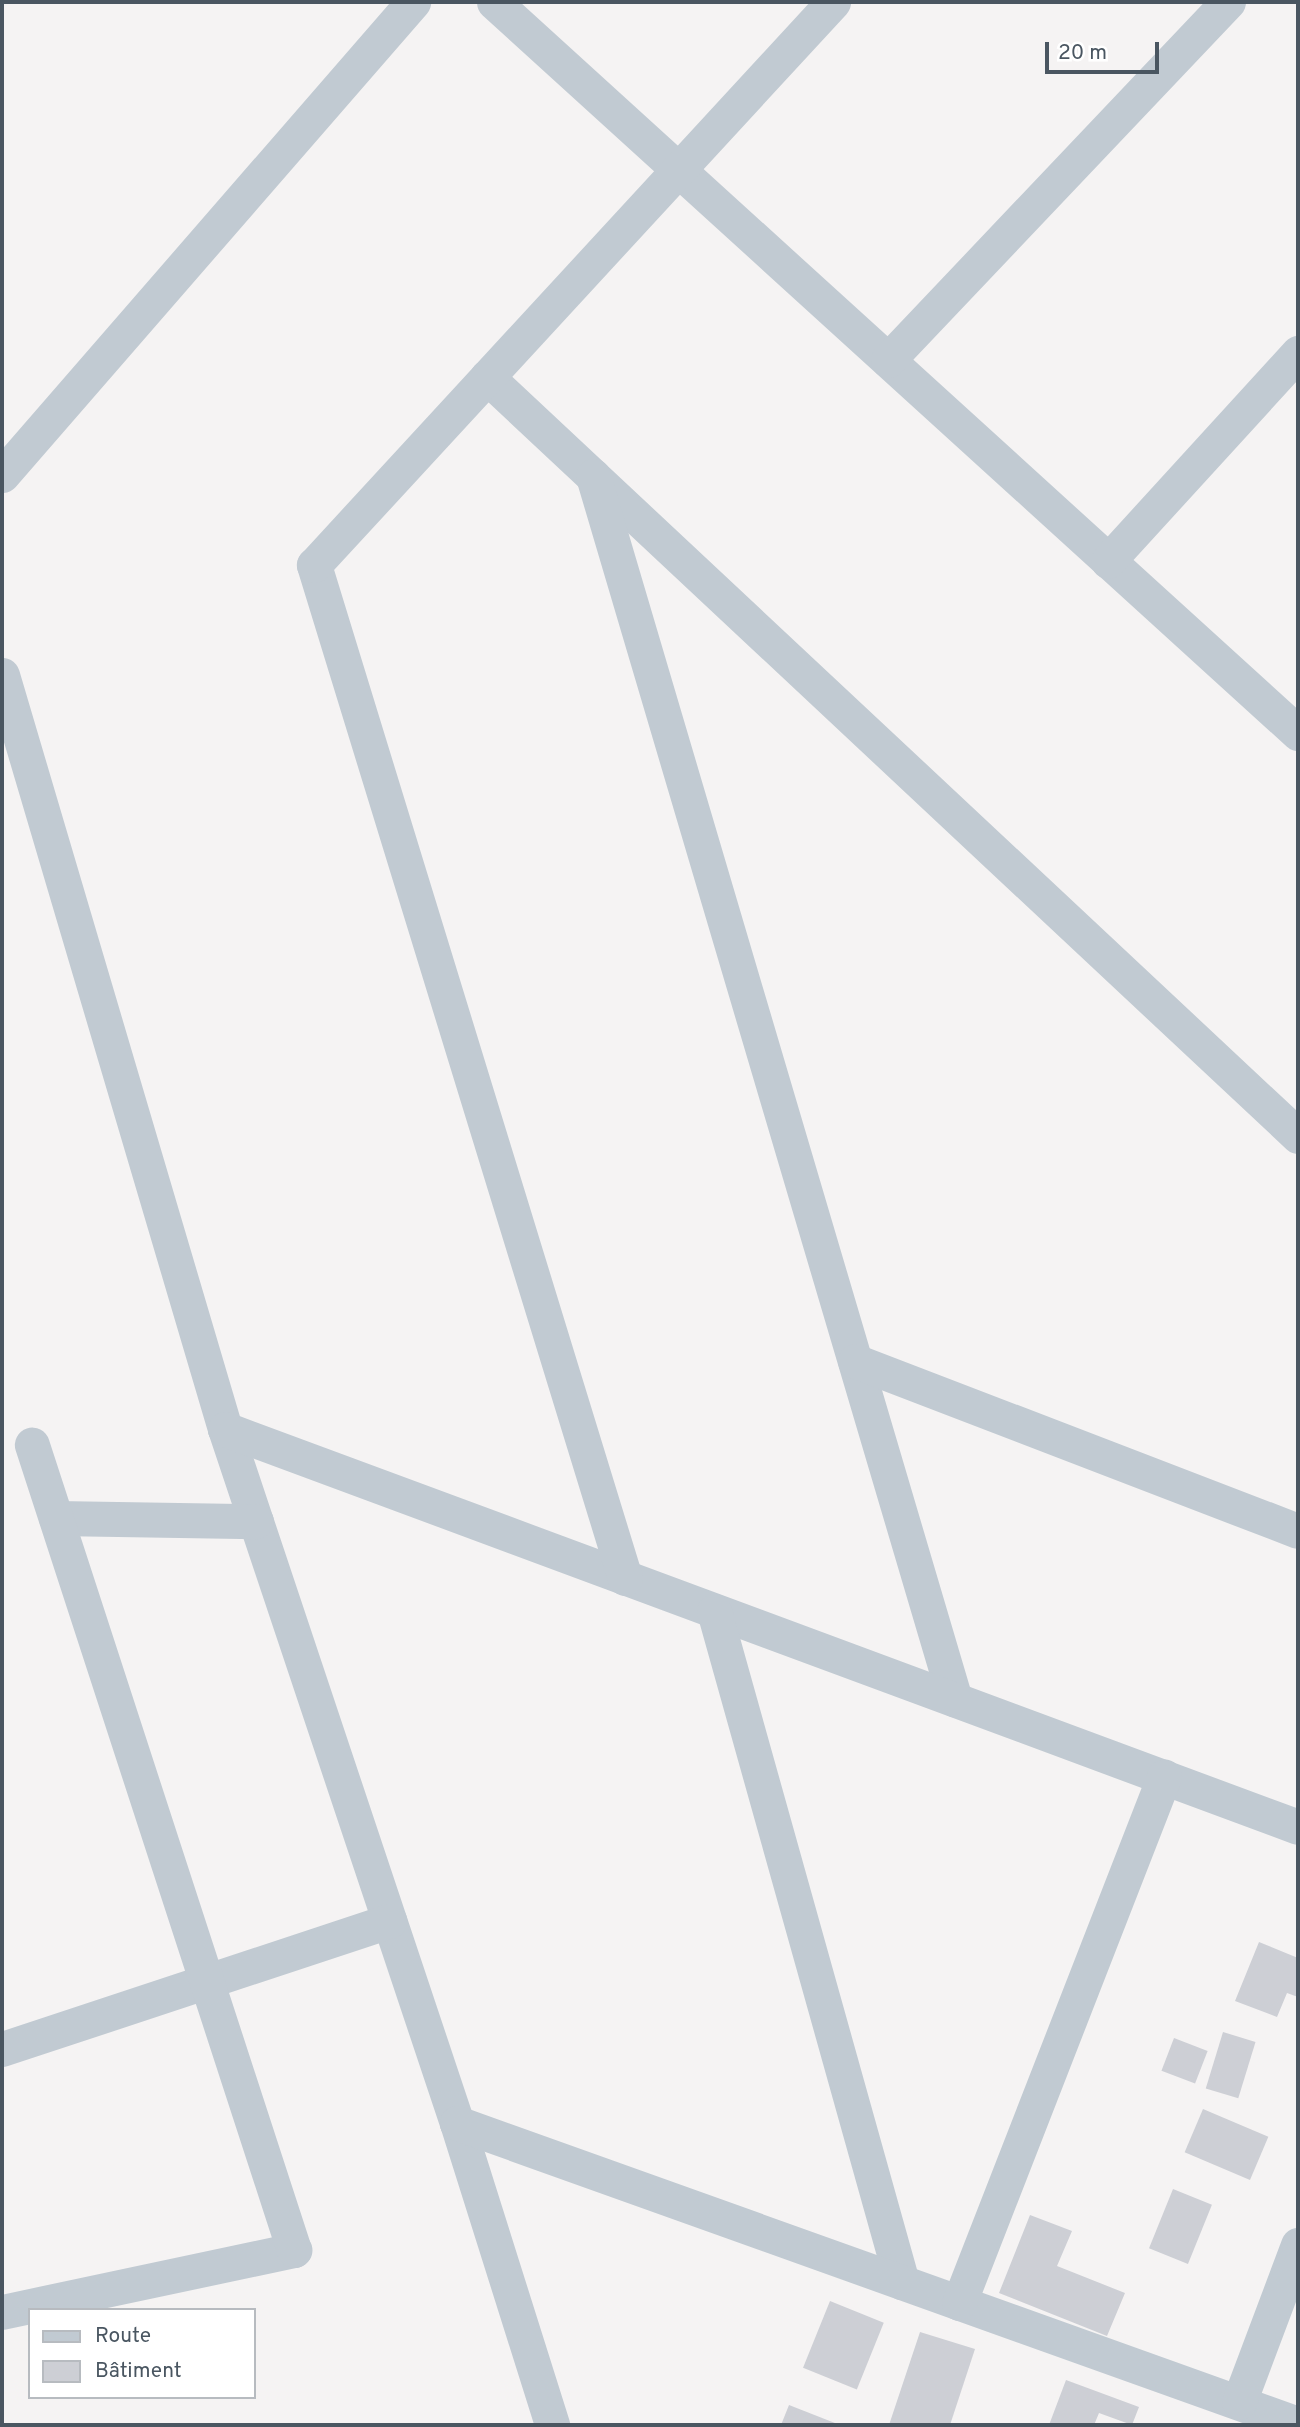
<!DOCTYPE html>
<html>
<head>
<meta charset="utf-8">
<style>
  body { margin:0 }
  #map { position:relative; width:1300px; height:2427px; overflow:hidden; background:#f5f3f3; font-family:Overpass,sans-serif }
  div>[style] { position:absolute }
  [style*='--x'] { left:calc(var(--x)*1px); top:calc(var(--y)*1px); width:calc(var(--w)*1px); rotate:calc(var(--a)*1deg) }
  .building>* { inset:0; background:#cdcfd5; transform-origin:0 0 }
  .minor>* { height:35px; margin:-17.5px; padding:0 17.5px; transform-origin:17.5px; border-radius:17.5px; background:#c1cad2 }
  span { translate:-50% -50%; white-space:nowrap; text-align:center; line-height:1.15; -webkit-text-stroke:6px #fff; paint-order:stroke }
  .frame { position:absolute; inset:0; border:4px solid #4a5661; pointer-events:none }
  .legend { position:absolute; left:28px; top:2308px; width:228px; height:91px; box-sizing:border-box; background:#fff; border:2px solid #b7bbc0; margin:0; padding:9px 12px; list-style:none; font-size:21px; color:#4a5661 }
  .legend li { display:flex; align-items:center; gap:14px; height:35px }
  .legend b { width:35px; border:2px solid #b7bbc0 }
  .scale { position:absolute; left:1045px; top:42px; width:114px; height:32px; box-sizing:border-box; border:4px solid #4a5661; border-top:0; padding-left:9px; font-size:21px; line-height:24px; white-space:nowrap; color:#4a5661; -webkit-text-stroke:5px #fff; paint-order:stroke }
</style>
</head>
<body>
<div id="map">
  <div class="building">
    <div style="clip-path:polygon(1259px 1942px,1298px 1958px,1298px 1997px,1287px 1993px,1277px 2017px,1235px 2001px)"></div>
    <div style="left:1223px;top:2032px;width:34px;height:59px;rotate:17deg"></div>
    <div style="left:1174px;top:2038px;width:36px;height:35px;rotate:21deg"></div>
    <div style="left:1203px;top:2109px;width:71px;height:47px;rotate:23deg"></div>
    <div style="left:1173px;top:2189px;width:42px;height:64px;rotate:22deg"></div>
    <div style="clip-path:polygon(1030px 2215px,1072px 2231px,1057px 2266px,1125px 2293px,1107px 2336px,999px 2293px)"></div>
    <div style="left:830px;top:2301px;width:58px;height:72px;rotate:22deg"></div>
    <div style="clip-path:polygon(920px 2332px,975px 2349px,950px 2425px,889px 2425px)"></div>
    <div style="clip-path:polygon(1066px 2380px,1139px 2407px,1132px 2425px,1099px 2413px,1094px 2425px,1049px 2425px)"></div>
    <div style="clip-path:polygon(789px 2405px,840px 2425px,781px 2425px)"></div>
  </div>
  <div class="minor">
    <div style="--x:494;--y:2;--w:1087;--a:42.28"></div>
    <div style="--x:888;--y:360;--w:494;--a:-46.5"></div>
    <div style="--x:487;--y:377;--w:1111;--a:43.1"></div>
    <div style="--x:2;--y:475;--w:627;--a:-49.01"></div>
    <div style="--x:593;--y:476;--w:1276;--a:73.52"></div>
    <div style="--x:1108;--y:561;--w:282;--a:-47.6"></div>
    <div style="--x:2;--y:675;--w:786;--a:73.52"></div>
    <div style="--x:225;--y:1429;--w:732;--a:71.52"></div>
    <div style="--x:457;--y:2123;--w:317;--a:72.5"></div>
    <div style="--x:855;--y:1361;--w:474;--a:21"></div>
    <div style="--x:225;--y:1429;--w:1144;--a:20.35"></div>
    <div style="--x:56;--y:1518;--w:200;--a:0.9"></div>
    <div style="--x:625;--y:1578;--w:1060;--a:-107.07"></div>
    <div style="--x:314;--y:565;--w:766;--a:-47.33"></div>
    <div style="--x:714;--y:1611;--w:697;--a:74.35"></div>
    <div style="--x:2;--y:2049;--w:408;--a:-18.3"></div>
    <div style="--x:457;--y:2123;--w:893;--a:19.69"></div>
    <div style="--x:959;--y:2303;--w:565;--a:-68.71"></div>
    <div style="--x:2;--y:2312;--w:299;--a:-12"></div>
    <div style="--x:294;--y:2250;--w:847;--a:-108.03"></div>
    <div style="--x:1239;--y:2402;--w:168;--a:-69.4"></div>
  </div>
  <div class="frame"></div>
  <ul class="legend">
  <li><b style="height:9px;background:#c1cad2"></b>Route</li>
  <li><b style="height:19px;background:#cdcfd5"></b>Bâtiment</li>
  </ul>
  <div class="scale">20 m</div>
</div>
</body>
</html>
